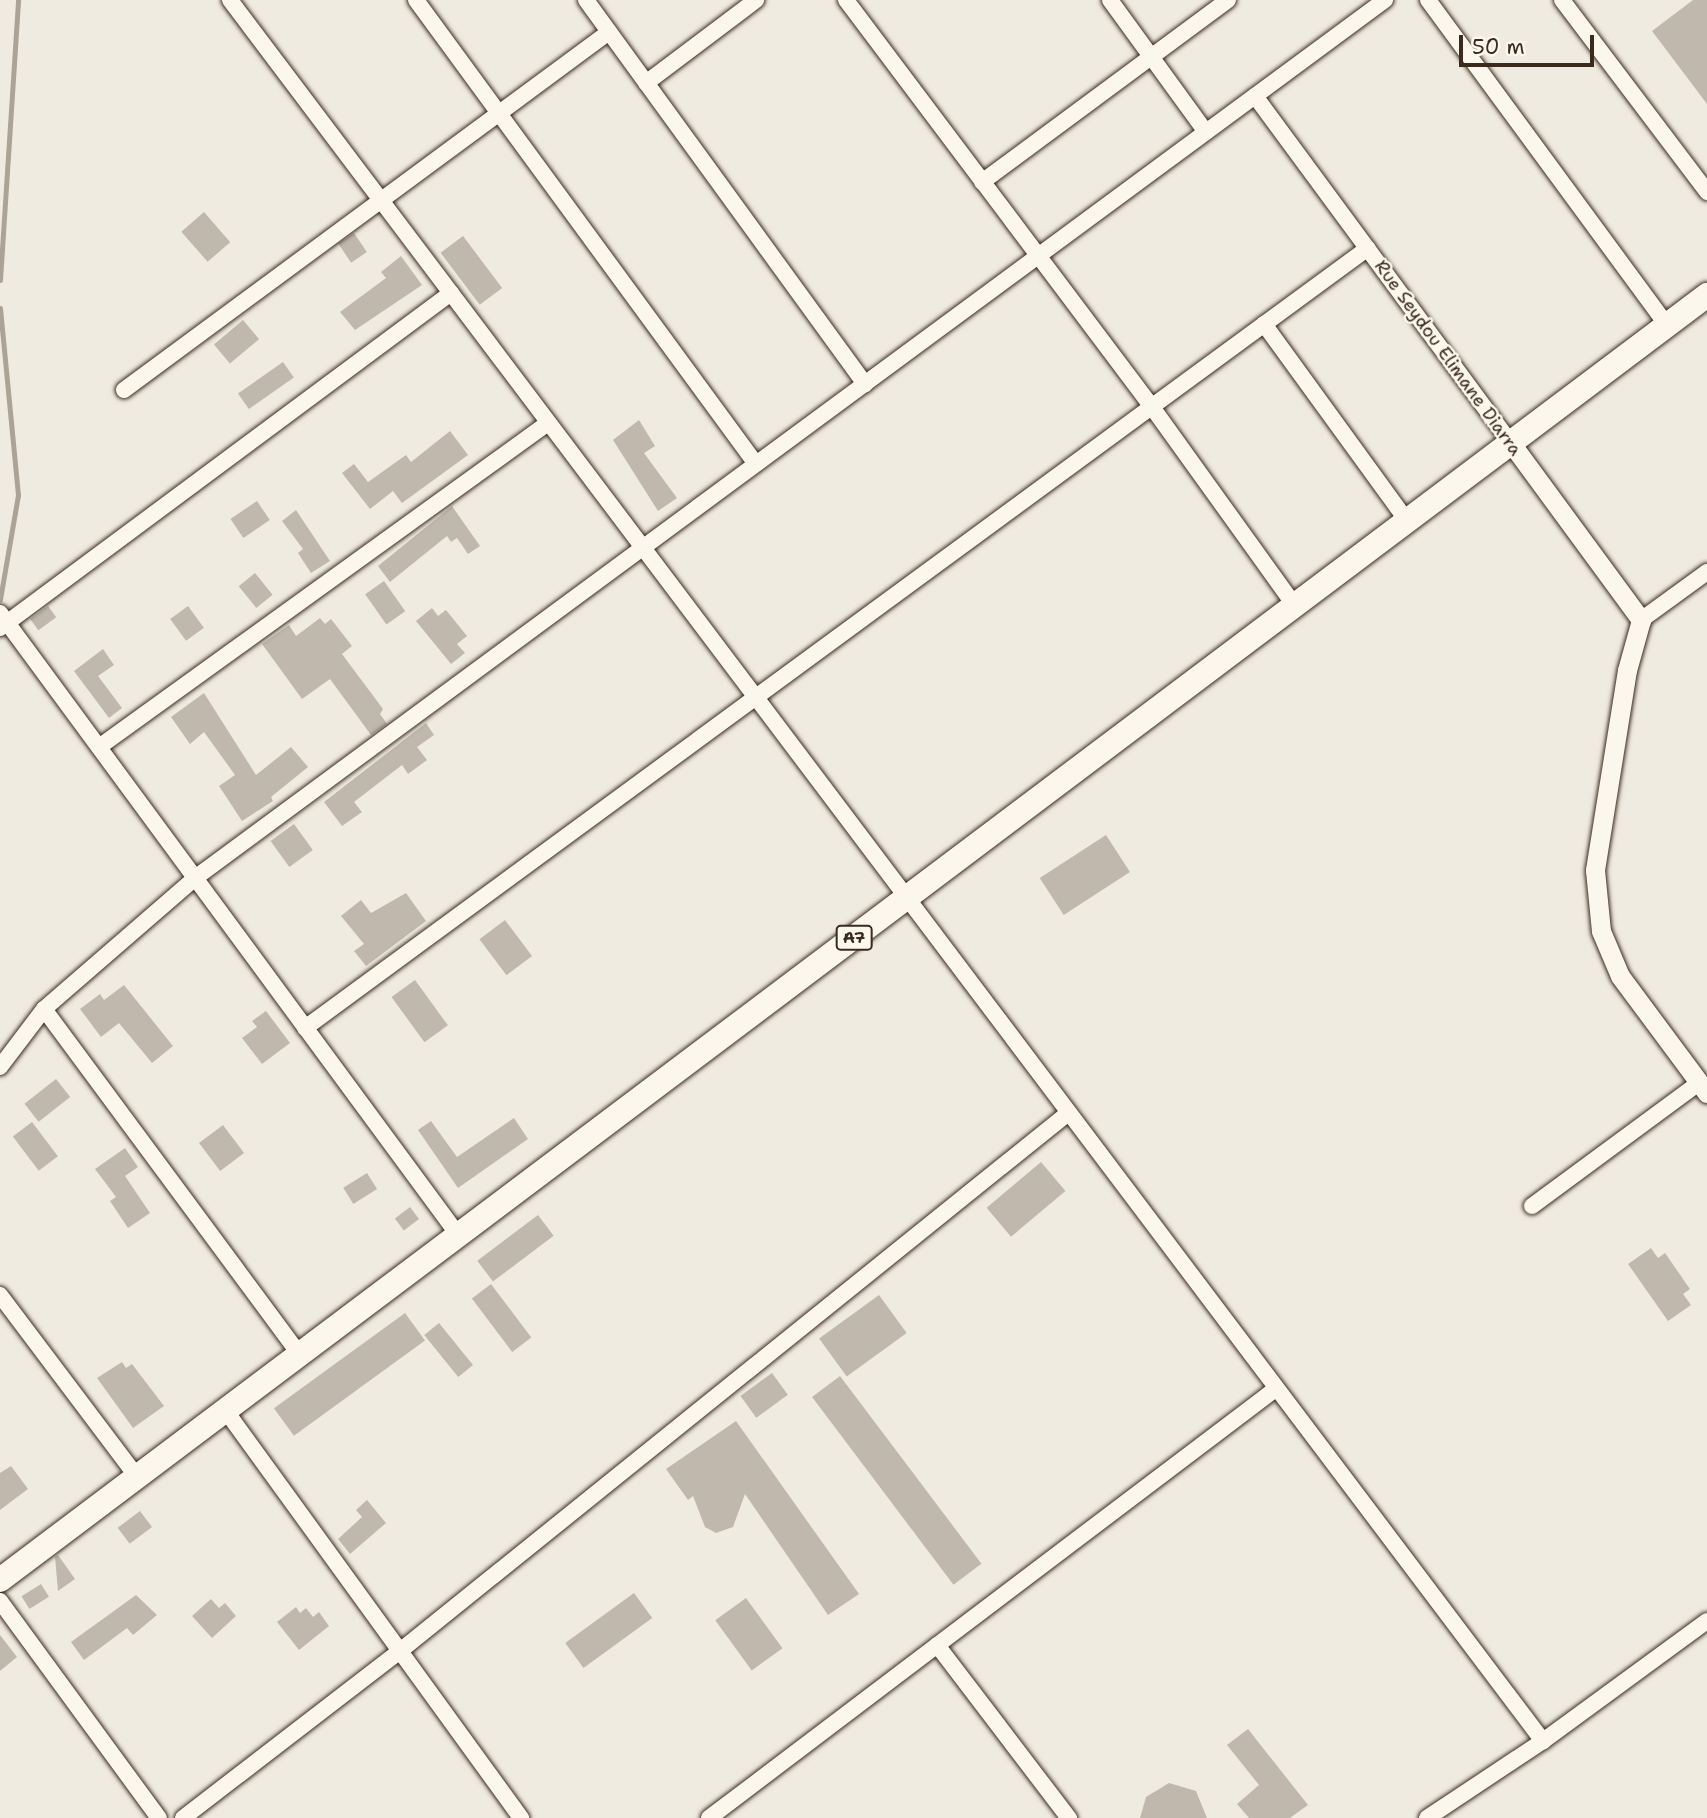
<!DOCTYPE html>
<html>
<head>
<meta charset="utf-8">
<style>
  body { margin:0 }
  #map { position:relative; width:1707px; height:1818px; overflow:hidden; background:#f0ebe0; font-family:"Shantell Sans",sans-serif }
  div>[style] { position:absolute }
  [style*='--x'] { left:calc(var(--x)*1px); top:calc(var(--y)*1px); width:calc(var(--w)*1px); rotate:calc(var(--a)*1deg) }
  .stream>* { height:5px; margin:-2.5px; padding:0 2.5px; transform-origin:2.5px; border-radius:2.5px; background:#aca397 }
  .building>* { inset:0; background:#c0b8ad; transform-origin:0 0 }
  .roads { filter:drop-shadow(0 0 2px #3b2a1e) drop-shadow(0 0 2px #3b2a1e) }
  .minor>* { height:16px; margin:-8px; padding:0 8px; transform-origin:8px; border-radius:8px; background:#fbf7ec }
  .tertiary>* { height:19px; margin:-9.5px; padding:0 9.5px; transform-origin:9.5px; border-radius:9.5px; background:#fbf7ec }
  .primary>* { height:24px; margin:-12px; padding:0 12px; transform-origin:12px; border-radius:12px; background:#fbf7ec }
  span { translate:-50% -50%; white-space:nowrap; text-align:center; line-height:1.15; -webkit-text-stroke:5px #fbf7ec; paint-order:stroke }
  .shield-label span { padding:2px 5px; background:#fbf7ec; border:2px solid; border-radius:5px; -webkit-text-stroke-width:0 }
  .shield-label { font-size:16px; color:#3b2a1e; font-weight:700 }
  .street-label { font-size:18px; color:#3b2a1e }
  .scale { position:absolute; left:1459px; top:35px; width:135px; height:32px; box-sizing:border-box; border:4px solid #3b2a1e; border-top:0; padding-left:9px; font-size:21px; line-height:24px; white-space:nowrap; color:#3b2a1e; -webkit-text-stroke:5px #fbf7ec; paint-order:stroke }
</style>
</head>
<body>
<div id="map">
  <div class="stream">
    <div style="--x:0;--y:280;--w:281;--a:-86.3"></div>
    <div style="--x:0;--y:308;--w:188;--a:84.5"></div>
    <div style="--x:18;--y:495;--w:106;--a:99.8"></div>
  </div>
  <div class="building">
    <div style="clip-path:polygon(1693px 0,1707px 0,1707px 104px,1652px 31px)"></div>
    <div style="left:204px;top:212px;width:40px;height:30px;rotate:49deg"></div>
    <div style="left:354px;top:233px;width:23px;height:19px;rotate:56deg"></div>
    <div style="left:463px;top:236px;width:65px;height:28px;rotate:53deg"></div>
    <div style="clip-path:polygon(401px 256px,422px 285px,355px 330px,340px 312px,386px 278px,381px 272px)"></div>
    <div style="left:243px;top:320px;width:25px;height:38px;rotate:50deg"></div>
    <div style="left:283px;top:362px;width:19px;height:55px;rotate:55deg"></div>
    <div style="clip-path:polygon(639px 420px,655px 446px,644px 453px,677px 498px,658px 511px,613px 440px)"></div>
    <div style="clip-path:polygon(450px 431px,468px 455px,402px 503px,393px 491px,370px 509px,342px 473px,354px 464px,368px 482px,406px 455px,411px 462px)"></div>
    <div style="left:257px;top:501px;width:23px;height:32px;rotate:56deg"></div>
    <div style="clip-path:polygon(452px 506px,480px 546px,468px 554px,457px 538px,451px 542px,447px 536px,390px 582px,378px 566px)"></div>
    <div style="clip-path:polygon(296px 510px,330px 561px,311px 573px,298px 553px,303px 549px,282px 521px)"></div>
    <div style="left:255px;top:573px;width:28px;height:21px;rotate:51deg"></div>
    <div style="left:384px;top:581px;width:37px;height:23px;rotate:55deg"></div>
    <div style="left:48px;top:606px;width:14px;height:22px;rotate:54deg"></div>
    <div style="left:188px;top:606px;width:27px;height:22px;rotate:54deg"></div>
    <div style="clip-path:polygon(432px 608px,438px 616px,446px 610px,467px 636px,457px 644px,465px 653px,451px 664px,416px 621px)"></div>
    <div style="clip-path:polygon(320px 618px,325px 624px,331px 619px,352px 646px,342px 654px,383px 709px,380px 714px,387px 724px,371px 735px,330px 679px,302px 699px,262px 644px,289px 625px,296px 636px)"></div>
    <div style="clip-path:polygon(103px 649px,114px 665px,98px 676px,122px 708px,109px 718px,74px 671px)"></div>
    <div style="clip-path:polygon(204px 693px,256px 775px,291px 747px,308px 767px,271px 797px,273px 801px,242px 821px,219px 786px,235px 775px,204px 732px,190px 744px,171px 717px)"></div>
    <div style="clip-path:polygon(426px 723px,434px 735px,417px 747px,427px 760px,408px 774px,402px 765px,354px 802px,362px 812px,342px 826px,324px 802px)"></div>
    <div style="left:294px;top:824px;width:32px;height:29px;rotate:54deg"></div>
    <div style="left:1106px;top:835px;width:44px;height:79px;rotate:57deg"></div>
    <div style="clip-path:polygon(406px 893px,426px 921px,366px 966px,354px 951px,364px 944px,341px 916px,361px 900px,371px 913px)"></div>
    <div style="left:505px;top:920px;width:45px;height:32px;rotate:53deg"></div>
    <div style="left:415px;top:980px;width:56px;height:29px;rotate:54deg"></div>
    <div style="clip-path:polygon(124px 985px,173px 1046px,152px 1063px,119px 1023px,101px 1037px,80px 1009px,100px 994px,104px 1000px)"></div>
    <div style="clip-path:polygon(266px 1011px,290px 1043px,262px 1064px,242px 1038px,257px 1027px,252px 1021px)"></div>
    <div style="left:56px;top:1079px;width:23px;height:40px;rotate:52deg"></div>
    <div style="clip-path:polygon(514px 1118px,528px 1139px,458px 1188px,418px 1130px,431px 1121px,457px 1157px)"></div>
    <div style="left:32px;top:1122px;width:43px;height:24px;rotate:53deg"></div>
    <div style="left:223px;top:1125px;width:35px;height:30px;rotate:53deg"></div>
    <div style="clip-path:polygon(125px 1148px,138px 1167px,125px 1176px,150px 1213px,128px 1228px,110px 1201px,116px 1197px,95px 1169px)"></div>
    <div style="left:1041px;top:1162px;width:38px;height:71px;rotate:50deg"></div>
    <div style="left:367px;top:1173px;width:19px;height:28px;rotate:58deg"></div>
    <div style="left:410px;top:1207px;width:15px;height:19px;rotate:53deg"></div>
    <div style="left:538px;top:1215px;width:26px;height:76px;rotate:53deg"></div>
    <div style="clip-path:polygon(1651px 1248px,1658px 1258px,1665px 1253px,1690px 1289px,1683px 1294px,1691px 1305px,1668px 1321px,1628px 1264px)"></div>
    <div style="left:491px;top:1284px;width:67px;height:24px;rotate:53deg"></div>
    <div style="left:879px;top:1295px;width:47px;height:74px;rotate:54deg"></div>
    <div style="left:405px;top:1313px;width:34px;height:162px;rotate:54deg"></div>
    <div style="left:439px;top:1323px;width:54px;height:19px;rotate:51deg"></div>
    <div style="clip-path:polygon(122px 1362px,126px 1368px,132px 1364px,164px 1406px,133px 1428px,97px 1378px)"></div>
    <div style="left:772px;top:1373px;width:27px;height:39px;rotate:54deg"></div>
    <div style="left:840px;top:1376px;width:235px;height:35px;rotate:53deg"></div>
    <div style="clip-path:polygon(736px 1421px,859px 1594px,828px 1615px,745px 1494px,733px 1527px,716px 1533px,705px 1527px,693px 1496px,688px 1500px,666px 1469px)"></div>
    <div style="clip-path:polygon(11px 1466px,28px 1489px,0 1510px,0 1473px)"></div>
    <div style="clip-path:polygon(367px 1500px,386px 1523px,350px 1554px,338px 1539px,362px 1517px,356px 1510px)"></div>
    <div style="left:140px;top:1511px;width:20px;height:28px;rotate:53deg"></div>
    <div style="clip-path:polygon(58px 1555px,75px 1579px,58px 1591px,55px 1557px)"></div>
    <div style="left:41px;top:1584px;width:15px;height:23px;rotate:58deg"></div>
    <div style="left:634px;top:1593px;width:31px;height:85px;rotate:54deg"></div>
    <div style="clip-path:polygon(136px 1595px,157px 1615px,133px 1635px,127px 1628px,84px 1660px,71px 1642px)"></div>
    <div style="left:746px;top:1598px;width:62px;height:38px;rotate:54deg"></div>
    <div style="clip-path:polygon(211px 1599px,219px 1608px,225px 1603px,236px 1616px,212px 1638px,192px 1616px)"></div>
    <div style="clip-path:polygon(296px 1607px,300px 1613px,306px 1608px,313px 1617px,319px 1612px,329px 1626px,299px 1650px,277px 1622px)"></div>
    <div style="clip-path:polygon(0 1635px,17px 1657px,0 1671px)"></div>
    <div style="clip-path:polygon(1248px 1729px,1308px 1805px,1290px 1818px,1249px 1818px,1237px 1804px,1259px 1785px,1227px 1745px)"></div>
    <div style="clip-path:polygon(1169px 1783px,1196px 1791px,1207px 1818px,1140px 1818px,1146px 1797px)"></div>
  </div>
  <div class="roads">
    <div class="minor">
      <div style="--x:230;--y:0;--w:2181;--a:52.98"></div>
      <div style="--x:416;--y:0;--w:575;--a:53.77"></div>
      <div style="--x:586;--y:0;--w:475;--a:54"></div>
      <div style="--x:846;--y:0;--w:509;--a:53.06"></div>
      <div style="--x:1152;--y:407;--w:245;--a:54.3"></div>
      <div style="--x:1110;--y:0;--w:163;--a:54"></div>
      <div style="--x:1428;--y:0;--w:403;--a:53.7"></div>
      <div style="--x:1562;--y:0;--w:241;--a:52.9"></div>
      <div style="--x:646;--y:83;--w:138;--a:-37"></div>
      <div style="--x:1255;--y:96;--w:431;--a:53.6"></div>
      <div style="--x:982;--y:182;--w:306;--a:-36.5"></div>
      <div style="--x:1264;--y:324;--w:243;--a:54"></div>
      <div style="--x:124;--y:390;--w:603;--a:-36.43"></div>
      <div style="--x:0;--y:613;--w:772;--a:53.63"></div>
      <div style="--x:1641;--y:620;--w:82;--a:-36"></div>
      <div style="--x:0;--y:628;--w:562;--a:-36.6"></div>
      <div style="--x:99;--y:747;--w:554;--a:-35.81"></div>
      <div style="--x:44;--y:1009;--w:430;--a:53.5"></div>
      <div style="--x:305;--y:1028;--w:1318;--a:-36.27"></div>
      <div style="--x:0;--y:1067;--w:73;--a:-52.8"></div>
      <div style="--x:44;--y:1009;--w:200;--a:-40.9"></div>
      <div style="--x:195;--y:878;--w:1479;--a:-36.42"></div>
      <div style="--x:1532;--y:1206;--w:207;--a:-36.4"></div>
      <div style="--x:0;--y:1295;--w:228;--a:53"></div>
      <div style="--x:226;--y:1411;--w:503;--a:54.06"></div>
      <div style="--x:0;--y:1601;--w:269;--a:53.8"></div>
      <div style="--x:937;--y:1645;--w:218;--a:52.7"></div>
      <div style="--x:183;--y:1818;--w:274;--a:-37.6"></div>
      <div style="--x:400;--y:1651;--w:856;--a:-38.84"></div>
      <div style="--x:709;--y:1818;--w:709;--a:-37.14"></div>
      <div style="--x:1427;--y:1818;--w:139;--a:-33.6"></div>
      <div style="--x:1543;--y:1741;--w:203;--a:-36.2"></div>
    </div>
    <div class="tertiary">
      <div style="--x:1511;--y:443;--w:220;--a:53.7"></div>
      <div style="--x:1641;--y:620;--w:52;--a:105.6"></div>
      <div style="--x:1627;--y:670;--w:203;--a:99.1"></div>
      <div style="--x:1595;--y:870;--w:61;--a:84.4"></div>
      <div style="--x:1601;--y:931;--w:49;--a:67.1"></div>
      <div style="--x:1620;--y:976;--w:146;--a:53.4"></div>
    </div>
    <div class="primary">
      <div style="--x:0;--y:1580;--w:2137;--a:-36.97"></div>
    </div>
  </div>
  <div class="shield-label">
    <span style="left:854px;top:938px">A7</span>
  </div>
  <div class="street-label">
    <span style="left:1448px;top:358px;rotate:54deg">Rue Seydou Elimane Diarra</span>
  </div>
  <div class="scale">50 m</div>
</div>
</body>
</html>
